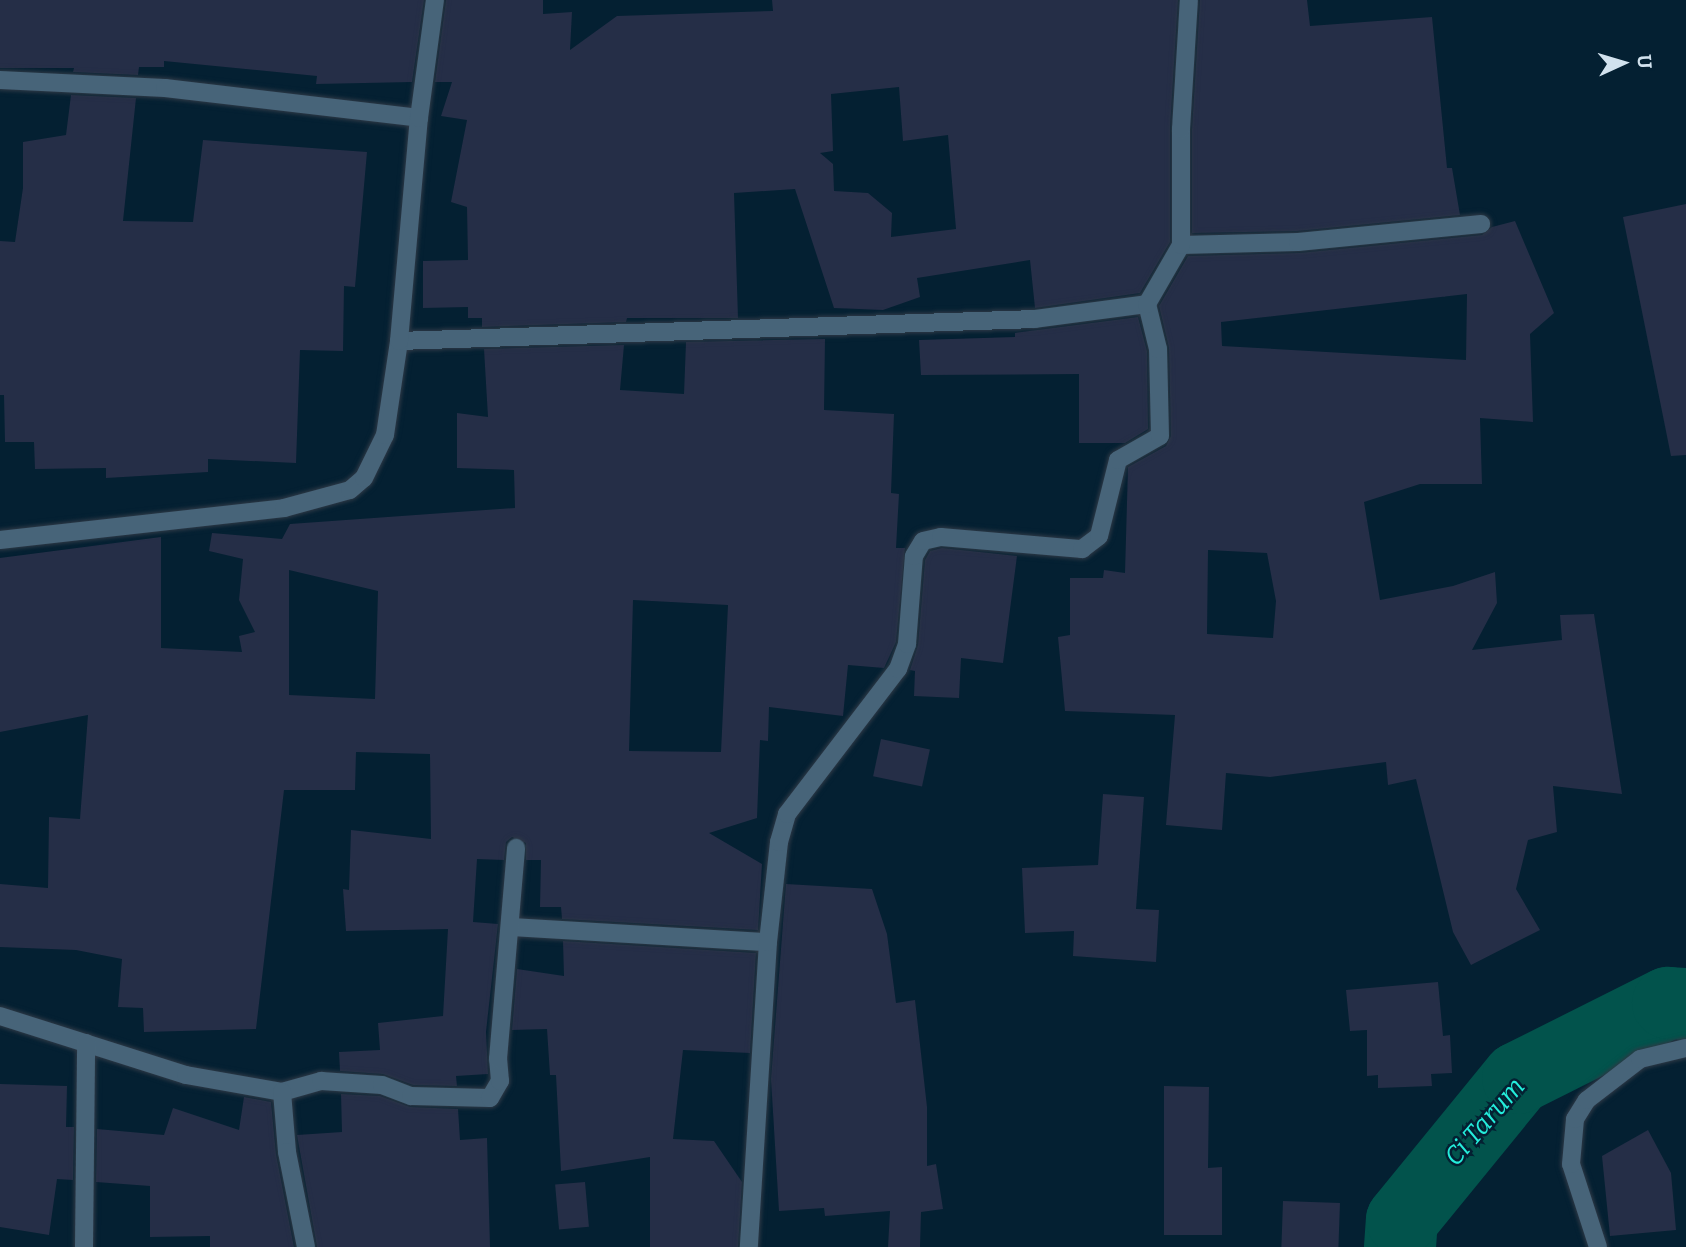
<!DOCTYPE html>
<html>
<head>
<meta charset="utf-8">
<style>
  body { margin:0 }
  #map { position:relative; width:1686px; height:1247px; overflow:hidden; background:#042032; font-family:Bitter,serif }
  div>[style] { position:absolute }
  [style*='--x'] { left:calc(var(--x)*1px); top:calc(var(--y)*1px); width:calc(var(--w)*1px); rotate:calc(var(--a)*1deg) }
  .river>* { height:72px; margin:-36px; padding:0 36px; transform-origin:36px; border-radius:36px; background:#02534c }
  .building>* { inset:0; background:#252e47; transform-origin:0 0 }
  .roads { filter:drop-shadow(0 0 2px #2e3946) drop-shadow(0 0 2px #2e3946) }
  .minor>* { height:18px; margin:-9px; padding:0 9px; transform-origin:9px; border-radius:9px; background:#476479 }
  span { translate:-50% -50%; white-space:nowrap; text-align:center; line-height:1.15; -webkit-text-stroke:5px #042032; paint-order:stroke }
  .water-label { font-size:26px; color:#24eddb; font-style:italic }
  .north { position:absolute; left:1588px; top:28px; width:70px; height:70px; -webkit-text-stroke:5px #042032; paint-order:stroke; rotate:86deg; font-size:19px; font-weight:700; line-height:28px; text-align:center; color:#d2e2ee }
  .north::after { content:''; display:block; margin:auto; width:24px; height:32px; background:#d2e2ee; clip-path:polygon(50% 0,100% 100%,50% 72%,0 100%) }
</style>
</head>
<body>
<div id="map">
  <div class="river">
    <div style="--x:1400;--y:1247;--w:27;--a:-86"></div>
    <div style="--x:1402;--y:1220;--w:183;--a:-50.8"></div>
    <div style="--x:1518;--y:1078;--w:168;--a:-26.6"></div>
    <div style="--x:1668;--y:1003;--w:18;--a:3"></div>
  </div>
  <div class="building">
    <div style="clip-path:polygon(0 0,424px 0,412px 82px,316px 84px,317px 76px,164px 61px,164px 67px,139px 67px,138px 75px,73px 72px,74px 68px,0 68px)"></div>
    <div style="clip-path:polygon(evenodd,446px 0,543px 0,543px 14px,572px 12px,570px 50px,617px 16px,773px 11px,772px 0,1178px 0,1170px 128px,1170px 242px,1140px 293px,1035px 308px,1030px 260px,917px 278px,920px 297px,883px 310px,834px 308px,795px 189px,734px 193px,738px 318px,627px 318px,626px 322px,482px 327px,482px 318px,468px 318px,468px 307px,423px 308px,423px 261px,468px 260px,467px 207px,451px 202px,467px 120px,441px 116px,452px 82px,435px 82px,446px 0,899px 87px,903px 141px,948px 135px,956px 229px,891px 237px,892px 213px,868px 193px,834px 191px,833px 164px,820px 153px,833px 151px,831px 94px,899px 87px)"></div>
    <div style="clip-path:polygon(1200px 0,1307px 0,1310px 26px,1432px 17px,1447px 168px,1452px 168px,1460px 215px,1297px 231px,1192px 233px,1192px 129px)"></div>
    <div style="clip-path:polygon(71px 95px,136px 98px,123px 221px,193px 222px,203px 140px,367px 152px,355px 287px,344px 286px,343px 351px,300px 350px,296px 463px,208px 459px,208px 472px,106px 478px,106px 468px,35px 469px,34px 442px,5px 442px,4px 395px,0 395px,0 241px,15px 242px,23px 188px,23px 142px,66px 135px)"></div>
    <div style="clip-path:polygon(1686px 204px,1686px 455px,1671px 456px,1623px 217px)"></div>
    <div style="clip-path:polygon(evenodd,1515px 221px,1554px 313px,1530px 334px,1533px 422px,1480px 418px,1482px 484px,1420px 484px,1364px 502px,1380px 600px,1453px 586px,1495px 572px,1497px 603px,1472px 650px,1562px 640px,1560px 615px,1594px 614px,1622px 794px,1553px 786px,1557px 832px,1528px 840px,1516px 889px,1540px 930px,1471px 965px,1453px 932px,1416px 779px,1388px 785px,1386px 762px,1270px 777px,1226px 773px,1222px 830px,1166px 825px,1175px 715px,1065px 711px,1058px 637px,1070px 635px,1070px 578px,1103px 578px,1104px 570px,1125px 573px,1128px 467px,1166px 446px,1171px 436px,1169px 348px,1159px 306px,1188px 256px,1299px 253px,1482px 235px,1492px 227px,1515px 221px,1467px 294px,1466px 360px,1222px 346px,1221px 322px,1467px 294px,1515px 221px,1208px 550px,1267px 553px,1276px 601px,1273px 638px,1207px 634px,1208px 550px)"></div>
    <div style="clip-path:polygon(1138px 317px,1147px 351px,1148px 429px,1125px 443px,1079px 443px,1079px 374px,921px 375px,919px 340px,1015px 337px,1015px 333px)"></div>
    <div style="clip-path:polygon(evenodd,825px 339px,824px 410px,894px 414px,891px 493px,899px 494px,896px 548px,905px 548px,896px 642px,884px 668px,848px 665px,843px 716px,769px 707px,768px 741px,760px 740px,757px 818px,709px 833px,762px 864px,758px 930px,562px 919px,561px 907px,540px 907px,541px 860px,526px 860px,526px 843px,512px 837px,506px 842px,504px 860px,477px 859px,473px 922px,498px 924px,486px 1032px,488px 1074px,456px 1076px,457px 1086px,413px 1085px,383px 1074px,340px 1071px,339px 1052px,380px 1050px,378px 1023px,443px 1016px,448px 929px,346px 931px,343px 889px,349px 890px,351px 830px,431px 839px,430px 754px,356px 752px,355px 790px,284px 790px,256px 1029px,144px 1032px,143px 1008px,118px 1007px,122px 959px,76px 950px,0 947px,0 884px,48px 888px,49px 817px,80px 819px,88px 715px,0 732px,0 558px,161px 537px,161px 648px,242px 652px,239px 636px,255px 632px,239px 600px,243px 559px,209px 551px,212px 533px,282px 539px,290px 524px,515px 508px,514px 470px,457px 468px,457px 413px,488px 417px,484px 349px,624px 345px,620px 390px,684px 394px,686px 342px,825px 339px,289px 570px,378px 591px,375px 699px,289px 695px,289px 570px,825px 339px,633px 600px,728px 605px,721px 752px,629px 751px,633px 600px)"></div>
    <div style="clip-path:polygon(942px 548px,1017px 556px,1003px 663px,961px 658px,959px 698px,914px 696px,915px 671px,910px 670px,918px 645px,925px 560px,930px 551px)"></div>
    <div style="left:881px;top:739px;width:50px;height:38px;rotate:12deg"></div>
    <div style="clip-path:polygon(1103px 794px,1144px 797px,1136px 909px,1159px 910px,1156px 962px,1073px 956px,1074px 931px,1025px 933px,1022px 868px,1098px 865px)"></div>
    <div style="clip-path:polygon(786px 884px,872px 889px,887px 934px,896px 1003px,915px 1000px,927px 1107px,927px 1166px,936px 1164px,943px 1209px,921px 1212px,920px 1247px,888px 1247px,890px 1211px,825px 1216px,824px 1208px,779px 1211px,771px 1079px)"></div>
    <div style="clip-path:polygon(563px 941px,756px 953px,750px 1053px,683px 1050px,673px 1139px,714px 1141px,742px 1182px,738px 1247px,650px 1247px,650px 1157px,561px 1171px,556px 1075px,550px 1075px,547px 1029px,512px 1030px,517px 969px,564px 976px)"></div>
    <div style="clip-path:polygon(1438px 982px,1443px 1036px,1450px 1035px,1452px 1073px,1431px 1074px,1432px 1086px,1378px 1088px,1378px 1075px,1367px 1076px,1367px 1030px,1350px 1031px,1346px 990px)"></div>
    <div style="clip-path:polygon(0 1084px,67px 1086px,66px 1127px,74px 1127px,73px 1180px,57px 1179px,49px 1235px,0 1227px)"></div>
    <div style="clip-path:polygon(1164px 1086px,1209px 1087px,1208px 1168px,1222px 1167px,1222px 1235px,1164px 1235px)"></div>
    <div style="clip-path:polygon(341px 1094px,380px 1096px,410px 1107px,458px 1109px,460px 1140px,487px 1138px,490px 1247px,317px 1247px,297px 1135px,342px 1132px)"></div>
    <div style="clip-path:polygon(244px 1097px,271px 1102px,276px 1154px,294px 1247px,210px 1247px,210px 1236px,150px 1237px,150px 1186px,96px 1182px,97px 1129px,164px 1135px,173px 1108px,239px 1130px)"></div>
    <div style="clip-path:polygon(1648px 1130px,1671px 1173px,1676px 1230px,1610px 1236px,1602px 1156px)"></div>
    <div style="left:585px;top:1182px;width:45px;height:30px;rotate:85deg"></div>
    <div style="left:1283px;top:1201px;width:57px;height:46px;rotate:2deg"></div>
  </div>
  <div class="roads">
    <div class="minor">
      <div style="--x:0;--y:80;--w:165;--a:2.8"></div>
      <div style="--x:165;--y:88;--w:256;--a:6.7"></div>
      <div style="--x:1181;--y:245;--w:117;--a:-1.5"></div>
      <div style="--x:1298;--y:242;--w:184;--a:-5.6"></div>
      <div style="--x:399;--y:341;--w:636;--a:-1.98"></div>
      <div style="--x:1035;--y:319;--w:113;--a:-7.6"></div>
      <div style="--x:0;--y:540;--w:286;--a:-6.4"></div>
      <div style="--x:284;--y:508;--w:68;--a:-15.3"></div>
      <div style="--x:350;--y:490;--w:18;--a:-41"></div>
      <div style="--x:364;--y:478;--w:48;--a:-64"></div>
      <div style="--x:385;--y:435;--w:95;--a:-81.5"></div>
      <div style="--x:399;--y:341;--w:224;--a:-84.9"></div>
      <div style="--x:419;--y:118;--w:119;--a:-82.3"></div>
      <div style="--x:512;--y:927;--w:256;--a:3.4"></div>
      <div style="--x:768;--y:942;--w:306;--a:93.6"></div>
      <div style="--x:768;--y:942;--w:101;--a:-83.7"></div>
      <div style="--x:779;--y:842;--w:29;--a:-74"></div>
      <div style="--x:787;--y:814;--w:183;--a:-52.6"></div>
      <div style="--x:898;--y:669;--w:27;--a:-70"></div>
      <div style="--x:907;--y:644;--w:88;--a:-85.5"></div>
      <div style="--x:914;--y:556;--w:17;--a:-59"></div>
      <div style="--x:923;--y:541;--w:18;--a:-13"></div>
      <div style="--x:941;--y:537;--w:142;--a:4.9"></div>
      <div style="--x:1082;--y:549;--w:21;--a:-37"></div>
      <div style="--x:1099;--y:536;--w:78;--a:-76"></div>
      <div style="--x:1118;--y:460;--w:48;--a:-29.7"></div>
      <div style="--x:1160;--y:436;--w:87;--a:-91.3"></div>
      <div style="--x:1158;--y:349;--w:46;--a:-103.7"></div>
      <div style="--x:1147;--y:304;--w:68;--a:-60"></div>
      <div style="--x:1181;--y:245;--w:116;--a:-90"></div>
      <div style="--x:1181;--y:129;--w:129;--a:-86.5"></div>
      <div style="--x:0;--y:1016;--w:195;--a:17.6"></div>
      <div style="--x:186;--y:1075;--w:97;--a:10"></div>
      <div style="--x:282;--y:1092;--w:41;--a:-15.8"></div>
      <div style="--x:321;--y:1081;--w:61;--a:3.8"></div>
      <div style="--x:382;--y:1085;--w:31;--a:21"></div>
      <div style="--x:411;--y:1096;--w:79;--a:1.5"></div>
      <div style="--x:490;--y:1098;--w:20;--a:-60"></div>
      <div style="--x:500;--y:1081;--w:22;--a:-95"></div>
      <div style="--x:498;--y:1059;--w:212;--a:-85.1"></div>
      <div style="--x:282;--y:1092;--w:60;--a:85.2"></div>
      <div style="--x:287;--y:1152;--w:97;--a:78.7"></div>
      <div style="--x:84;--y:1247;--w:204;--a:-89.4"></div>
      <div style="--x:1598;--y:1247;--w:87;--a:-108"></div>
      <div style="--x:1571;--y:1164;--w:45;--a:-84.9"></div>
      <div style="--x:1575;--y:1119;--w:22;--a:-58"></div>
      <div style="--x:1587;--y:1100;--w:67;--a:-37.7"></div>
      <div style="--x:1640;--y:1059;--w:47;--a:-13.4"></div>
    </div>
  </div>
  <div class="water-label">
    <span style="left:1485px;top:1122px;rotate:-49deg">Ci Tarum</span>
  </div>
  <div class="north">U</div>
</div>
</body>
</html>
